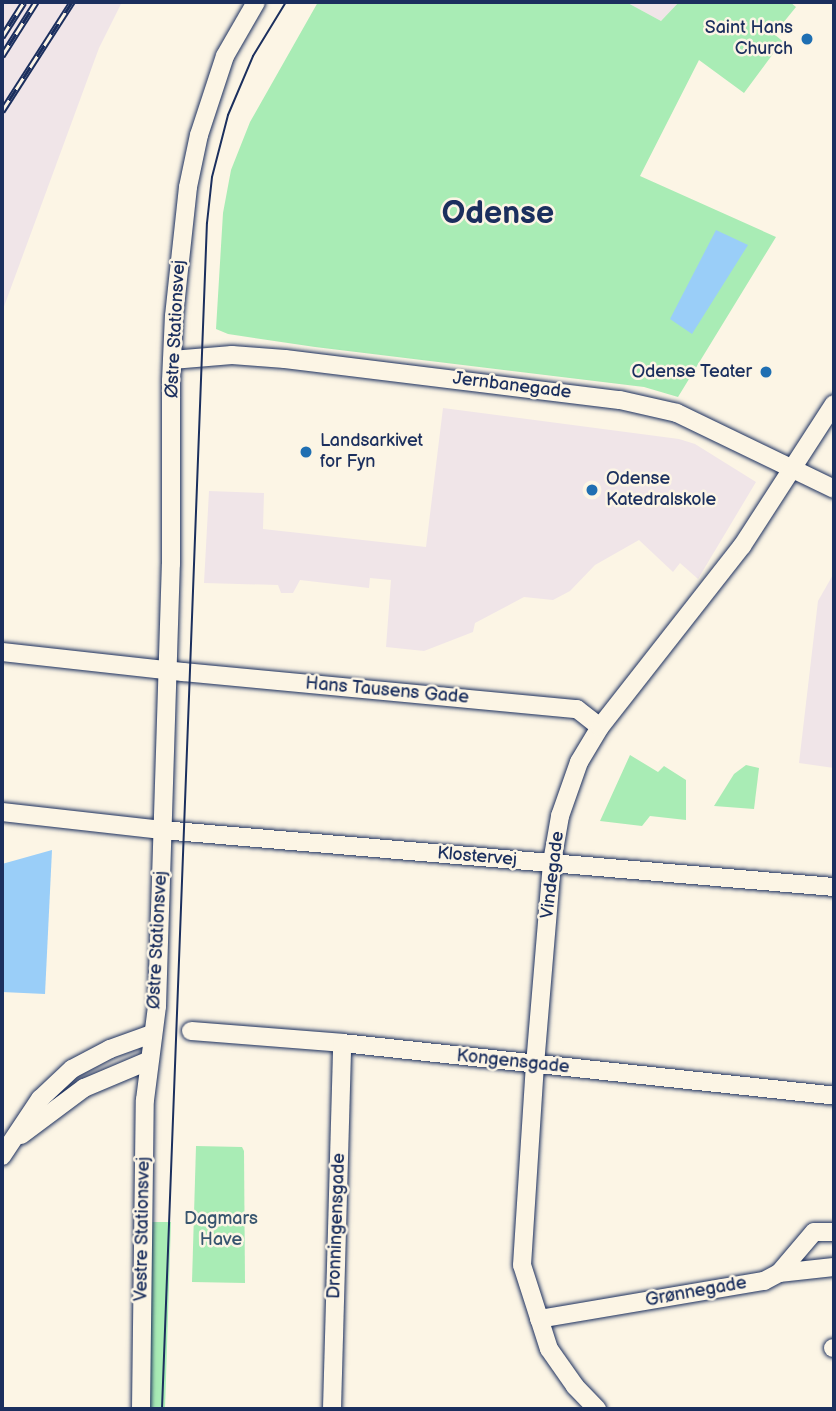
<!DOCTYPE html>
<html>
<head>
<meta charset="utf-8">
<style>
  body { margin:0 }
  #map { position:relative; width:836px; height:1411px; overflow:hidden; background:#fcf5e5; font-family:"Balsamiq Sans",sans-serif }
  div>[style] { position:absolute }
  [style*='--x'] { left:calc(var(--x)*1px); top:calc(var(--y)*1px); width:calc(var(--w)*1px); rotate:calc(var(--a)*1deg) }
  .built>* { inset:0; background:#f0e5e8 }
  .green>* { inset:0; background:#a9ecb5 }
  .water>* { inset:0; background:#9acef8 }
  .roads { filter:drop-shadow(0 0 2px #1b2f5e) drop-shadow(0 0 2px #1b2f5e) }
  .minor>* { height:18px; margin:-9px; padding:0 9px; transform-origin:9px; border-radius:9px; background:#fcf5e5 }
  .tram>* { height:2px; margin:-1px; padding:0 1px; transform-origin:1px; border-radius:1px; background:#1b2f5e }
  .rail>* { height:7px; margin-top:-3.5px; transform-origin:0; background:repeating-linear-gradient(90deg,#fcf5e5 0 13px,#1b2f5e 0 26px); box-sizing:border-box; border-block:2px solid #1b2f5e }
  .dots>* { width:19px; height:19px; translate:-50% -50%; box-sizing:border-box; border:4px solid #fcf5e5; border-radius:50% }
  span { translate:-50% -50%; white-space:nowrap; text-align:center; line-height:1.15; -webkit-text-stroke:5px #fcf5e5; paint-order:stroke }
  .poi-label { font-size:18px; color:#1b2f5e }
  .right { translate:-100% -50%; text-align:right }
  .left { translate:0 -50%; text-align:left }
  .street-label { font-size:18px; color:#1b2f5e }
  .park-label { font-size:18px; color:#37556f }
  .town-label { font-size:32px; color:#1b2f5e; font-weight:700 }
  .frame { position:absolute; inset:0; border:4px solid #1b2f5e; pointer-events:none }
</style>
</head>
<body>
<div id="map">
  <div class="built">
    <div style="clip-path:polygon(2px 2px,122px 2px,99px 48px,2px 312px)"></div>
    <div style="clip-path:polygon(626px 2px,679px 2px,661px 21px)"></div>
    <div style="clip-path:polygon(443px 408px,679px 439px,695px 444px,756px 482px,698px 579px,680px 563px,673px 572px,639px 540px,595px 565px,570px 591px,553px 600px,524px 597px,475px 623px,473px 632px,424px 651px,386px 647px,391px 580px,370px 578px,369px 588px,300px 580px,293px 593px,281px 593px,278px 585px,204px 583px,209px 491px,264px 493px,263px 529px,426px 547px)"></div>
    <div style="clip-path:polygon(834px 573px,834px 768px,799px 763px,818px 601px)"></div>
  </div>
  <div class="green">
    <div style="clip-path:polygon(318px 2px,626px 2px,661px 21px,679px 2px,790px 2px,796px 7px,774px 34px,786px 44px,782px 49px,778px 47px,744px 93px,699px 60px,640px 176px,776px 237px,678px 397px,644px 387px,315px 347px,228px 334px,216px 329px,223px 213px,231px 170px,250px 122px)"></div>
    <div style="clip-path:polygon(630px 755px,658px 772px,664px 766px,686px 780px,686px 820px,650px 816px,642px 826px,600px 821px)"></div>
    <div style="clip-path:polygon(746px 765px,759px 768px,754px 809px,714px 806px,734px 774px)"></div>
    <div style="clip-path:polygon(196px 1146px,242px 1147px,244px 1151px,245px 1283px,192px 1282px)"></div>
    <div style="clip-path:polygon(149px 1222px,171px 1222px,165px 1409px,149px 1409px)"></div>
  </div>
  <div class="water">
    <div style="clip-path:polygon(716px 230px,748px 245px,692px 334px,670px 319px)"></div>
    <div style="clip-path:polygon(52px 850px,45px 994px,2px 992px,2px 864px)"></div>
  </div>
  <div class="roads">
    <div class="minor">
      <div style="--x:172;--y:360;--w:60;--a:-4.8"></div>
      <div style="--x:232;--y:355;--w:53;--a:4.3"></div>
      <div style="--x:285;--y:359;--w:337;--a:7"></div>
      <div style="--x:620;--y:400;--w:58;--a:12.8"></div>
      <div style="--x:677;--y:413;--w:174;--a:25.8"></div>
      <div style="--x:2;--y:652;--w:182;--a:6.3"></div>
      <div style="--x:183;--y:672;--w:396;--a:5.4"></div>
      <div style="--x:577;--y:709;--w:29;--a:38"></div>
      <div style="--x:2;--y:812;--w:161;--a:6.4"></div>
      <div style="--x:162;--y:830;--w:674;--a:4.85"></div>
      <div style="--x:191;--y:1031;--w:151;--a:4.5"></div>
      <div style="--x:342;--y:1043;--w:495;--a:6.1"></div>
      <div style="--x:21;--y:1135;--w:79;--a:-36.7"></div>
      <div style="--x:84;--y:1088;--w:69;--a:-22.9"></div>
      <div style="--x:2;--y:1156;--w:69;--a:-56.3"></div>
      <div style="--x:40;--y:1099;--w:44;--a:-43.2"></div>
      <div style="--x:72;--y:1069;--w:43;--a:-27.8"></div>
      <div style="--x:110;--y:1049;--w:45;--a:-19.7"></div>
      <div style="--x:779;--y:1273;--w:55;--a:-6.2"></div>
      <div style="--x:539;--y:1319;--w:228;--a:-9.6"></div>
      <div style="--x:764;--y:1281;--w:17;--a:-28"></div>
      <div style="--x:779;--y:1273;--w:54;--a:-49.5"></div>
      <div style="--x:814;--y:1232;--w:20;--a:0"></div>
      <div style="--x:833;--y:1348;--w:1;--a:0"></div>
      <div style="--x:141;--y:1409;--w:309;--a:-89.3"></div>
      <div style="--x:145;--y:1100;--w:95;--a:-82.7"></div>
      <div style="--x:157;--y:1006;--w:442;--a:-88.2"></div>
      <div style="--x:171;--y:564;--w:183;--a:-90"></div>
      <div style="--x:171;--y:381;--w:65;--a:-87.4"></div>
      <div style="--x:174;--y:316;--w:130;--a:-83.8"></div>
      <div style="--x:188;--y:187;--w:53;--a:-78.1"></div>
      <div style="--x:199;--y:135;--w:83;--a:-71.8"></div>
      <div style="--x:225;--y:56;--w:62;--a:-60.1"></div>
      <div style="--x:332;--y:1409;--w:366;--a:-88.4"></div>
      <div style="--x:597;--y:1409;--w:32;--a:-134"></div>
      <div style="--x:575;--y:1386;--w:45;--a:-125.1"></div>
      <div style="--x:549;--y:1349;--w:88;--a:-107.8"></div>
      <div style="--x:522;--y:1265;--w:200;--a:-86.3"></div>
      <div style="--x:535;--y:1065;--w:204;--a:-85.2"></div>
      <div style="--x:552;--y:862;--w:47;--a:-80.1"></div>
      <div style="--x:560;--y:816;--w:57;--a:-70.6"></div>
      <div style="--x:579;--y:762;--w:41;--a:-59"></div>
      <div style="--x:600;--y:727;--w:230;--a:-51.9"></div>
      <div style="--x:742;--y:546;--w:169;--a:-57.1"></div>
    </div>
  </div>
  <div class="tram">
    <div style="--x:162;--y:1409;--w:1187;--a:-87.83"></div>
    <div style="--x:207;--y:223;--w:46;--a:-83.8"></div>
    <div style="--x:212;--y:177;--w:64;--a:-75.5"></div>
    <div style="--x:228;--y:115;--w:64;--a:-67"></div>
    <div style="--x:253;--y:56;--w:63;--a:-58.6"></div>
  </div>
  <div class="rail">
    <div style="--x:2;--y:37;--w:41;--a:-57.8"></div>
    <div style="--x:2;--y:56;--w:64;--a:-57.8"></div>
    <div style="--x:2;--y:111;--w:130;--a:-57.3"></div>
  </div>
  <div class="dots">
    <div style="left:807px;top:39px;background:#1f6fb2"></div>
    <div style="left:766px;top:372px;background:#1f6fb2"></div>
    <div style="left:306px;top:452px;background:#1f6fb2"></div>
    <div style="left:592px;top:490px;background:#1f6fb2"></div>
  </div>
  <div class="poi-label">
    <span class="right" style="left:793px;top:39px">Saint Hans<br>Church</span>
    <span class="right" style="left:752px;top:372px">Odense Teater</span>
    <span class="left" style="left:320px;top:452px">Landsarkivet<br>for Fyn</span>
    <span class="left" style="left:606px;top:490px">Odense<br>Katedralskole</span>
  </div>
  <div class="street-label">
    <span style="left:176px;top:329px;rotate:-87deg">Østre Stationsvej</span>
    <span style="left:512px;top:386px;rotate:7deg">Jernbanegade</span>
    <span style="left:387px;top:691px;rotate:5deg">Hans Tausens Gade</span>
    <span style="left:477px;top:857px;rotate:5deg">Klostervej</span>
    <span style="left:553px;top:875px;rotate:-83deg">Vindegade</span>
    <span style="left:158px;top:940px;rotate:-87deg">Østre Stationsvej</span>
    <span style="left:513px;top:1062px;rotate:6deg">Kongensgade</span>
    <span style="left:337px;top:1226px;rotate:-88deg">Dronningensgade</span>
    <span style="left:143px;top:1229px;rotate:-89deg">Vestre Stationsvej</span>
    <span style="left:696px;top:1292px;rotate:-10deg">Grønnegade</span>
  </div>
  <div class="park-label">
    <span style="left:221px;top:1230px">Dagmars<br>Have</span>
  </div>
  <div class="town-label">
    <span style="left:498px;top:214px">Odense</span>
  </div>
  <div class="frame"></div>
</div>
</body>
</html>
